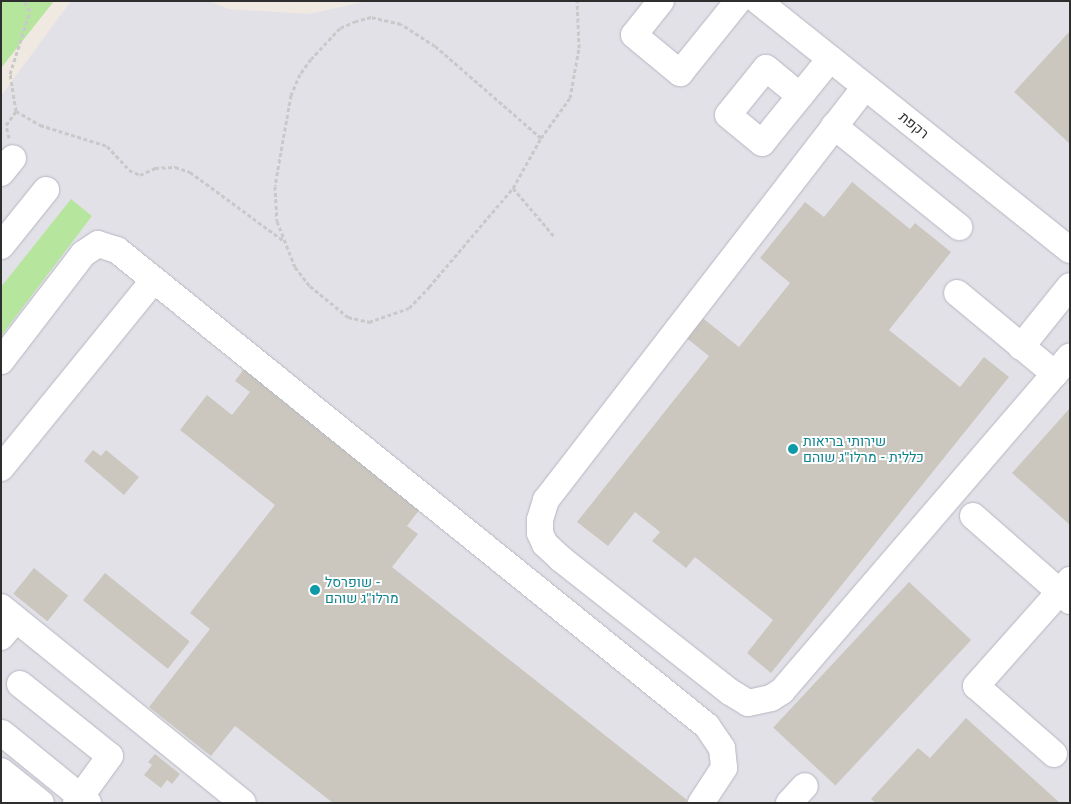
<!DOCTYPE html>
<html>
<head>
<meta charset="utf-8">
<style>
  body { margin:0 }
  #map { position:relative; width:1071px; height:804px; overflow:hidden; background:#efe9e1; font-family:Lato,Heebo,sans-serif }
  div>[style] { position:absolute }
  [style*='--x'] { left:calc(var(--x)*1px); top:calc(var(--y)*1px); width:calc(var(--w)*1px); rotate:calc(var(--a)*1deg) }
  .industrial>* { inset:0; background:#e3e1e8 }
  .green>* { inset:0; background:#b6e59e }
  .building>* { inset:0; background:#cbc7bf; transform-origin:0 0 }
  .path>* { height:3px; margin-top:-1.5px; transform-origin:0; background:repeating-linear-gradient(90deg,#c9c9c9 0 4px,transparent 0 6.5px) }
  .roads { filter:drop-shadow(0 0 1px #b4b7c1) drop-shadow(0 0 1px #b4b7c1) }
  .minor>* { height:26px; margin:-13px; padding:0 13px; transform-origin:13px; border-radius:13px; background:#fff }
  .dots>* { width:14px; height:14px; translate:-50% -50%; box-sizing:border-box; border:2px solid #fff; border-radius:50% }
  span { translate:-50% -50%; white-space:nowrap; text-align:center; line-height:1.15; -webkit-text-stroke:4px #fff; paint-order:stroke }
  .street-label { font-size:14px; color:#2e2e2e }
  .culture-label { font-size:14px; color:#0d838f }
  .left { translate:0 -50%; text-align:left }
  .frame { position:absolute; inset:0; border:2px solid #2e2e2e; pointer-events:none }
</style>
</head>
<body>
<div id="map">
  <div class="industrial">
    <div style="clip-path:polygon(71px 1px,209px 1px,229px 9px,309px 14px,368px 1px,1070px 1px,1070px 803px,1px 803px,1px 96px)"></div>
  </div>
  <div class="green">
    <div style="clip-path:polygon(1px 1px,54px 1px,1px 68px)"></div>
    <div style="clip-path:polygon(71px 199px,92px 216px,1px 336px,1px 287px)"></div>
  </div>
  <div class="building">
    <div style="clip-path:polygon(1070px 31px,1070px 144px,1014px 92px)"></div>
    <div style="clip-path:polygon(852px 182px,910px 229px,915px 223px,951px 252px,889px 330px,960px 387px,984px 357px,1009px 377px,771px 673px,747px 653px,773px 620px,695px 557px,686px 568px,652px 541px,660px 532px,635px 512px,608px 546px,577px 522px,709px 356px,684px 336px,700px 316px,739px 347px,790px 283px,760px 258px,805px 202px,824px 217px)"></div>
    <div style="clip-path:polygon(246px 366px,423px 505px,407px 526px,418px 534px,392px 567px,687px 800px,685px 803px,333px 803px,235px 726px,211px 756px,149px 707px,210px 629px,190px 613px,275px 505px,180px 430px,207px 395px,232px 415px,250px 392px,235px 381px)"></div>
    <div style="clip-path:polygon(1070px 408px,1070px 525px,1012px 473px)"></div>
    <div style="clip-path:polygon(93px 450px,101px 456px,106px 450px,139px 477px,124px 495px,84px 461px)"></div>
    <div style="left:34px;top:568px;width:44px;height:33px;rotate:39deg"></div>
    <div style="left:105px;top:573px;width:109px;height:35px;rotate:39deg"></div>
    <div style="left:909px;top:582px;width:85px;height:199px;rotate:43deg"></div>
    <div style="clip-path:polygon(966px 718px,1060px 803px,876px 803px,871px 799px,918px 748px,930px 758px)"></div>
    <div style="clip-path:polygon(155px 754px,180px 774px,172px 784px,167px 780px,161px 788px,144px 775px,152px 765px,148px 762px)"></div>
  </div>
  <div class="path">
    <div style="--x:16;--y:111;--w:28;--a:30"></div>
    <div style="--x:40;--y:125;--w:70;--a:17.4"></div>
    <div style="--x:107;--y:146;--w:33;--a:47"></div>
    <div style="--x:129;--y:170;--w:12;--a:24"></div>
    <div style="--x:140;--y:175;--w:17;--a:-25"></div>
    <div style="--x:155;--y:168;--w:20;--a:-3"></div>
    <div style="--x:175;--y:167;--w:16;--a:18"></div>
    <div style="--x:190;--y:172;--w:117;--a:36.3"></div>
    <div style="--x:9;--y:138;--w:13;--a:-103"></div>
    <div style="--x:6;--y:125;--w:17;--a:-54"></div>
    <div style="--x:16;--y:111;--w:37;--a:-99"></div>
    <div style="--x:10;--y:74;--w:66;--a:-72.4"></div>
    <div style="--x:30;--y:11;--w:12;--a:-121"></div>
    <div style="--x:541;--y:138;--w:140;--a:-139"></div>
    <div style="--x:435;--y:46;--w:40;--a:-147.1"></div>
    <div style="--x:401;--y:24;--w:31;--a:-167"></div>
    <div style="--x:371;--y:17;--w:16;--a:165"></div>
    <div style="--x:356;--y:21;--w:17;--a:156"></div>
    <div style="--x:340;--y:28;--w:42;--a:133.1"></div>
    <div style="--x:311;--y:59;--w:19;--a:126"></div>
    <div style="--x:300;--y:74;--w:23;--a:113"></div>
    <div style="--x:291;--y:95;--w:92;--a:100"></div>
    <div style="--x:275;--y:186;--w:35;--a:87"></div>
    <div style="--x:277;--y:221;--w:49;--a:68.6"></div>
    <div style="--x:295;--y:267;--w:24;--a:52"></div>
    <div style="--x:310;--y:286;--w:49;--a:39.2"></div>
    <div style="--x:348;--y:317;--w:22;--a:13"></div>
    <div style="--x:369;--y:322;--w:42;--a:-19.3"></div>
    <div style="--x:409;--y:308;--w:29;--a:-46"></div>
    <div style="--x:429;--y:287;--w:130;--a:-49.7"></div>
    <div style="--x:513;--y:188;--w:57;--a:-60.8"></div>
    <div style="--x:541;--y:138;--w:49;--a:-54.1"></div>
    <div style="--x:570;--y:98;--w:51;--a:-79.8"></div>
    <div style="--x:579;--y:48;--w:47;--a:-92.4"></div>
    <div style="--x:513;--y:188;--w:63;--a:49.5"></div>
  </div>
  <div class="roads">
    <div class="minor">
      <div style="--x:661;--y:1;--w:43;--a:128.5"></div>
      <div style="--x:634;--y:35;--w:60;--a:39.6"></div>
      <div style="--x:680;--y:73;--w:92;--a:-51.1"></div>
      <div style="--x:758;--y:1;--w:399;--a:38.6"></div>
      <div style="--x:865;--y:87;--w:522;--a:127.68"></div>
      <div style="--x:546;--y:500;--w:21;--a:107"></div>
      <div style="--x:540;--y:520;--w:13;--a:90"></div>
      <div style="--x:540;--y:533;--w:12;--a:66"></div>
      <div style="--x:545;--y:544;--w:22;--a:43"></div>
      <div style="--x:561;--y:559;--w:215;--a:38.2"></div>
      <div style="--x:730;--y:692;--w:21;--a:31"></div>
      <div style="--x:748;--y:703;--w:24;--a:-12"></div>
      <div style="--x:771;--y:698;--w:13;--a:-32"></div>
      <div style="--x:782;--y:691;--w:418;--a:-49.3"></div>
      <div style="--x:1055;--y:374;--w:127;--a:-140.4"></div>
      <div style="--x:800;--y:96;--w:44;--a:-140.5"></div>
      <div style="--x:766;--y:68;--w:60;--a:129"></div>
      <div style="--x:728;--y:115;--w:44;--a:39.5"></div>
      <div style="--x:762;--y:143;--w:60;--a:-51"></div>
      <div style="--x:800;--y:96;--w:48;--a:-51"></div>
      <div style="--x:834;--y:126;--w:161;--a:38.9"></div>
      <div style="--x:1;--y:173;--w:19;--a:-51"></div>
      <div style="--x:1;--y:246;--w:72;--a:-51.2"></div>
      <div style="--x:1021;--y:347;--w:78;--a:-51.2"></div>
      <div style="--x:1;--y:361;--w:135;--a:-52.5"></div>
      <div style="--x:83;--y:254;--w:18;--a:-34"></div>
      <div style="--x:98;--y:244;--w:20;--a:18"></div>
      <div style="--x:117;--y:250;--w:758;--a:38.9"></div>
      <div style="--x:707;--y:726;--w:27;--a:56"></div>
      <div style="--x:722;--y:748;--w:20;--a:84"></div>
      <div style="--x:724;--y:768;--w:42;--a:123.3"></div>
      <div style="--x:1055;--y:374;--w:23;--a:-50"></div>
      <div style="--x:1;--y:468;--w:242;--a:-50.9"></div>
      <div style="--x:973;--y:516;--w:129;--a:41.2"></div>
      <div style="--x:1;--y:607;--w:311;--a:39"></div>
      <div style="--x:1;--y:637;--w:23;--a:-50"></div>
      <div style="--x:20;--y:684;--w:115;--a:38.7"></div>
      <div style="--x:110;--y:756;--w:58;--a:125.9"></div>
      <div style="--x:2;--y:733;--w:111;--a:39.1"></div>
      <div style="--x:1054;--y:754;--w:103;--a:-138.9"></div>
      <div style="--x:976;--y:686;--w:142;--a:-48.4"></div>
      <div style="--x:1;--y:771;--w:51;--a:38.7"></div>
      <div style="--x:1;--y:797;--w:9;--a:41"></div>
      <div style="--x:789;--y:803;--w:23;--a:-47"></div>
    </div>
  </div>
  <div class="dots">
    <div style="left:793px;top:449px;background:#0f9aa8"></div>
    <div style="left:315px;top:590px;background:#0f9aa8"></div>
  </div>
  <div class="street-label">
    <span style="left:914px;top:125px;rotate:39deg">רקפת</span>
  </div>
  <div class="culture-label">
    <span class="left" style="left:803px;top:449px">שירותי בריאות<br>כללית - מרלו"ג שוהם</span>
    <span class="left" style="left:325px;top:590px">שופרסל -<br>מרלו"ג שוהם</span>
  </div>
  <div class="frame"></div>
</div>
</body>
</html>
